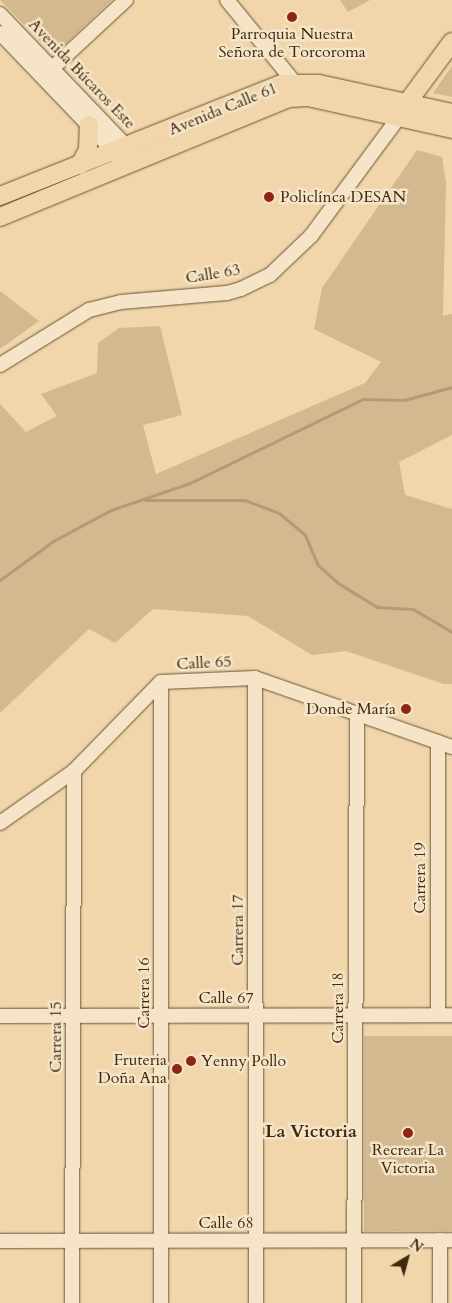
<!DOCTYPE html>
<html>
<head>
<meta charset="utf-8">
<style>
  body { margin:0 }
  #map { position:relative; width:452px; height:1303px; overflow:hidden; background:#f0d6aa; font-family:Cardo,serif }
  div>[style] { position:absolute }
  [style*='--x'] { left:calc(var(--x)*1px); top:calc(var(--y)*1px); width:calc(var(--w)*1px); rotate:calc(var(--a)*1deg) }
  .green>* { inset:0; background:#d2b98f; transform-origin:0 0 }
  .stream>* { height:3px; margin:-1.5px; padding:0 1.5px; transform-origin:1.5px; border-radius:1.5px; background:#b39b75 }
  .roads { filter:drop-shadow(0 0 1px #6a5435) drop-shadow(0 0 1px #6a5435) }
  .minor>* { height:14px; margin:-7px; padding:0 7px; transform-origin:7px; border-radius:7px; background:#f5e4c8 }
  .major>* { height:18px; margin:-9px; padding:0 9px; transform-origin:9px; border-radius:9px; background:#f0d6aa }
  .dots>* { width:14px; height:14px; translate:-50% -50%; box-sizing:border-box; border:2px solid #f5e4c8; border-radius:50% }
  span { translate:-50% -50%; white-space:nowrap; text-align:center; line-height:1.15; -webkit-text-stroke:5px #f5e4c8; paint-order:stroke }
  .poi-label { font-size:16px; color:#3d290e }
  .left { translate:0 -50%; text-align:left }
  .right { translate:-100% -50%; text-align:right }
  .street-label { font-size:16px; color:#3d290e }
  .neighbourhood-label { font-size:18px; color:#3d290e; font-weight:700 }
  .north { position:absolute; left:382px; top:1233px; width:50px; height:50px; -webkit-text-stroke:4px #f5e4c8; paint-order:stroke; rotate:37deg; font-size:14px; font-weight:700; line-height:20px; text-align:center; color:#3d290e }
  .north::after { content:''; display:block; margin:auto; width:18px; height:22px; background:#3d290e; clip-path:polygon(50% 0,100% 100%,50% 72%,0 100%) }
</style>
</head>
<body>
<div id="map">
  <div class="green">
    <div style="clip-path:polygon(0 0,112px 0,54px 55px)"></div>
    <div style="clip-path:polygon(340px 0,370px 0,348px 12px)"></div>
    <div style="clip-path:polygon(452px 66px,452px 97px,433px 93px)"></div>
    <div style="clip-path:polygon(417px 150px,442px 157px,446px 182px,443px 316px,452px 314px,452px 435px,399px 462px,405px 495px,452px 509px,452px 684px,444px 684px,346px 651px,312px 655px,248px 616px,153px 609px,115px 643px,89px 629px,0 713px,0 404px,26px 432px,57px 416px,41px 394px,97px 373px,98px 343px,119px 328px,160px 326px,182px 415px,143px 425px,156px 474px,365px 383px,381px 362px,314px 329px,322px 288px)"></div>
    <div style="clip-path:polygon(0 291px,39px 321px,0 349px)"></div>
    <div style="left:364px;top:1036px;width:88px;height:195px"></div>
  </div>
  <div class="stream">
    <div style="--x:145;--y:500;--w:100;--a:0"></div>
    <div style="--x:245;--y:500;--w:36;--a:21"></div>
    <div style="--x:279;--y:513;--w:34;--a:40"></div>
    <div style="--x:305;--y:535;--w:33;--a:67"></div>
    <div style="--x:318;--y:565;--w:27;--a:42"></div>
    <div style="--x:338;--y:583;--w:46;--a:31.6"></div>
    <div style="--x:377;--y:607;--w:36;--a:3"></div>
    <div style="--x:413;--y:609;--w:45;--a:30.5"></div>
    <div style="--x:0;--y:580;--w:66;--a:-36.3"></div>
    <div style="--x:53;--y:541;--w:66;--a:-28.1"></div>
    <div style="--x:111;--y:510;--w:83;--a:-18.9"></div>
    <div style="--x:190;--y:483;--w:192;--a:-25.9"></div>
    <div style="--x:363;--y:399;--w:41;--a:1.4"></div>
    <div style="--x:404;--y:400;--w:50;--a:-15.2"></div>
  </div>
  <div class="roads">
    <div class="minor">
      <div style="--x:227;--y:0;--w:106;--a:50.7"></div>
      <div style="--x:0;--y:14;--w:192;--a:46.3"></div>
      <div style="--x:0;--y:33;--w:172;--a:46.2"></div>
      <div style="--x:46;--y:74;--w:109;--a:-42.8"></div>
      <div style="--x:0;--y:365;--w:105;--a:-31.7"></div>
      <div style="--x:89;--y:310;--w:33;--a:-14"></div>
      <div style="--x:121;--y:302;--w:106;--a:-4.9"></div>
      <div style="--x:227;--y:293;--w:15;--a:-16"></div>
      <div style="--x:241;--y:289;--w:32;--a:-26"></div>
      <div style="--x:270;--y:275;--w:57;--a:-43.6"></div>
      <div style="--x:311;--y:236;--w:148;--a:-53.5"></div>
      <div style="--x:255;--y:678;--w:625;--a:89.91"></div>
      <div style="--x:161;--y:682;--w:621;--a:90"></div>
      <div style="--x:438;--y:742;--w:273;--a:90"></div>
      <div style="--x:0;--y:823;--w:90;--a:-35.1"></div>
      <div style="--x:74;--y:771;--w:124;--a:-45.7"></div>
      <div style="--x:161;--y:682;--w:94;--a:-2.4"></div>
      <div style="--x:255;--y:678;--w:209;--a:19.3"></div>
      <div style="--x:0;--y:1016;--w:452;--a:-0.1"></div>
      <div style="--x:440;--y:1240;--w:63;--a:90"></div>
      <div style="--x:0;--y:1241;--w:452;--a:-0.1"></div>
      <div style="--x:72;--y:1303;--w:532;--a:-89.78"></div>
      <div style="--x:354;--y:1303;--w:590;--a:-89.71"></div>
    </div>
    <div class="major">
      <div style="--x:407;--y:103;--w:76;--a:-53.6"></div>
      <div style="--x:80;--y:165;--w:18;--a:-63"></div>
      <div style="--x:88;--y:149;--w:24;--a:-88"></div>
      <div style="--x:0;--y:196;--w:303;--a:-21.7"></div>
      <div style="--x:282;--y:84;--w:37;--a:0"></div>
      <div style="--x:319;--y:84;--w:136;--a:12.3"></div>
      <div style="--x:0;--y:217;--w:313;--a:-22.4"></div>
      <div style="--x:289;--y:98;--w:19;--a:-3"></div>
      <div style="--x:308;--y:97;--w:148;--a:12.5"></div>
    </div>
  </div>
  <div class="dots">
    <div style="left:292px;top:17px;background:#8f2418"></div>
    <div style="left:269px;top:197px;background:#8f2418"></div>
    <div style="left:406px;top:709px;background:#8f2418"></div>
    <div style="left:191px;top:1061px;background:#8f2418"></div>
    <div style="left:177px;top:1069px;background:#8f2418"></div>
    <div style="left:408px;top:1133px;background:#8f2418"></div>
  </div>
  <div class="poi-label">
    <span style="left:292px;top:43px">Parroquia Nuestra<br>Señora de Torcoroma</span>
    <span class="left" style="left:280px;top:197px">Policlínca DESAN</span>
    <span class="right" style="left:396px;top:709px">Donde María</span>
    <span class="right" style="left:167px;top:1069px">Fruteria<br>Doña Ana</span>
    <span class="left" style="left:201px;top:1061px">Yenny Pollo</span>
    <span style="left:408px;top:1159px">Recrear La<br>Victoria</span>
  </div>
  <div class="street-label">
    <span style="left:82px;top:74px;rotate:46deg">Avenida Búcaros Este</span>
    <span style="left:223px;top:109px;rotate:-22deg">Avenida Calle 61</span>
    <span style="left:213px;top:274px;rotate:-9deg">Calle 63</span>
    <span style="left:204px;top:663px;rotate:-3deg">Calle 65</span>
    <span style="left:420px;top:878px;rotate:-90deg">Carrera 19</span>
    <span style="left:238px;top:930px;rotate:-90deg">Carrera 17</span>
    <span style="left:144px;top:993px;rotate:-90deg">Carrera 16</span>
    <span style="left:226px;top:998px">Calle 67</span>
    <span style="left:338px;top:1008px;rotate:-90deg">Carrera 18</span>
    <span style="left:56px;top:1037px;rotate:-90deg">Carrera 15</span>
    <span style="left:226px;top:1223px">Calle 68</span>
  </div>
  <div class="neighbourhood-label">
    <span style="left:311px;top:1132px">La Victoria</span>
  </div>
  <div class="north">N</div>
</div>
</body>
</html>
